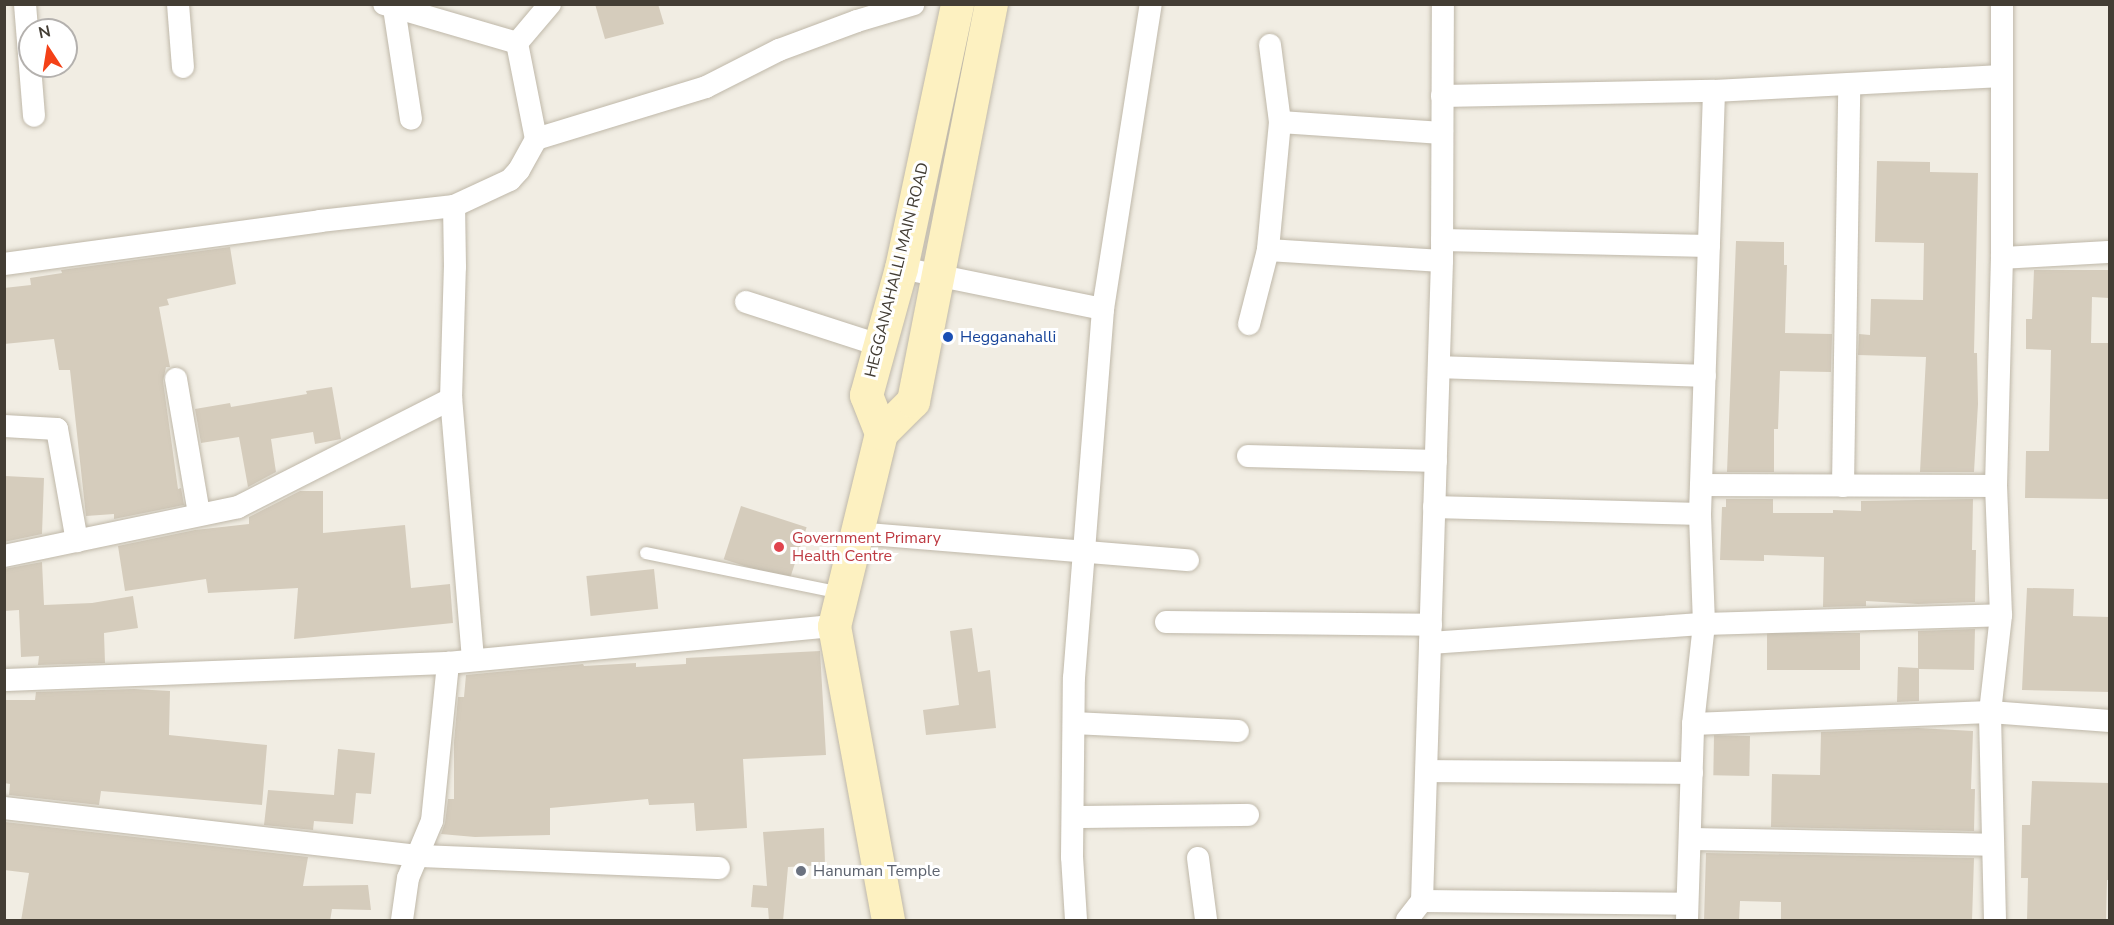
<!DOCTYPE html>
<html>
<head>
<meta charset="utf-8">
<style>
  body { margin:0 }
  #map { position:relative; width:2114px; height:925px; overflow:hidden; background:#f1ede3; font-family:"Nunito Sans",sans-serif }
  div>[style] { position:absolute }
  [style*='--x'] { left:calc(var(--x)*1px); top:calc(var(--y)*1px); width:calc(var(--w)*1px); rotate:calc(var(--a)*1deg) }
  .building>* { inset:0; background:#d5ccbc; transform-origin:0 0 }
  .roads { filter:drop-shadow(0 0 2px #bfb8a9) drop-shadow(0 0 2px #bfb8a9) }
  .lane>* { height:12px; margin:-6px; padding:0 6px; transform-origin:6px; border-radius:6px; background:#fff }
  .street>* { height:22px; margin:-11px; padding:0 11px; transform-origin:11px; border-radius:11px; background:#fff }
  .secondary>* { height:33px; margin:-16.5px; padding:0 16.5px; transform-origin:16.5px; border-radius:16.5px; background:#fdf1c1 }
  .dots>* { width:16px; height:16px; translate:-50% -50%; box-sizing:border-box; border:3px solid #fff; border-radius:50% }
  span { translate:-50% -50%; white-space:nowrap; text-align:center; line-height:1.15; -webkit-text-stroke:6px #fff; paint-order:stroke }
  .street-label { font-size:16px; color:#433d34 }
  .transit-label { font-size:16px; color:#164399 }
  .left { translate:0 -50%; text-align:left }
  .health-label { font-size:16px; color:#be3a42 }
  .worship-label { font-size:16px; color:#5b616d }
  .frame { position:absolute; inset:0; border:6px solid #433d34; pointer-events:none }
  .north { position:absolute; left:18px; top:18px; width:60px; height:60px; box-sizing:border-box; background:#fff; border:2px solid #b4b1ae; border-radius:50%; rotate:348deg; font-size:16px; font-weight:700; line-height:24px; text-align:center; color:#433d34 }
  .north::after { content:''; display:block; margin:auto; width:21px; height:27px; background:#f44117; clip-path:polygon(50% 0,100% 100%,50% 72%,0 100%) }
</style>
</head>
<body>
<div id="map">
  <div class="building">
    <div style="clip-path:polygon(595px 4px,658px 4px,664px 24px,605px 39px)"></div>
    <div style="clip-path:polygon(1877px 161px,1930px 162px,1930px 172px,1978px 173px,1974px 353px,1977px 353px,1978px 404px,1974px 472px,1920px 472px,1926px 357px,1858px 355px,1859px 334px,1870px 335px,1871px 299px,1923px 300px,1924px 243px,1875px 242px)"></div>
    <div style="clip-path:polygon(1736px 241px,1784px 242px,1784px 265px,1787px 265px,1785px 333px,1832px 334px,1831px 372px,1780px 371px,1778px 429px,1774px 429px,1774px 472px,1727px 472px)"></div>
    <div style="clip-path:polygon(230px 247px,236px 284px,167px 299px,169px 305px,159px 307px,170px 367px,166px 367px,163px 381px,178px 489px,181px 488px,184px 505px,114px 519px,114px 514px,86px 516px,70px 370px,59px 370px,54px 339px,4px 344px,4px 288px,31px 285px,30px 278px,62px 273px,61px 270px)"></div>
    <div style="clip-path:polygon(2034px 270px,2109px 270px,2109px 298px,2092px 297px,2091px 343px,2109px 343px,2109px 499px,2025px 498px,2026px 451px,2049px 451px,2051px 350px,2026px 349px,2026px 319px,2032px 319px)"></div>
    <div style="clip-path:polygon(332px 387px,341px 439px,315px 444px,313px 432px,271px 439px,276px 472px,248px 487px,239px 437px,201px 443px,195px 409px,230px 403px,231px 407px,307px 394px,306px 391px)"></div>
    <div style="clip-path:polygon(5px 476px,44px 478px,42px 534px,4px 542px)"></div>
    <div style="clip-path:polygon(300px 491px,323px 491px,323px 533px,405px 525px,411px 588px,450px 584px,453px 623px,294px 639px,298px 588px,208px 593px,206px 579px,125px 591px,118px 546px,195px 530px,249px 524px,249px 517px)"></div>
    <div style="clip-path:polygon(1726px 499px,1773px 499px,1773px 513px,1833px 513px,1833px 510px,1861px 511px,1861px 501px,1973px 499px,1972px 550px,1976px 550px,1975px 602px,1918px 604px,1866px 601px,1866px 606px,1823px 607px,1824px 557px,1764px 555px,1764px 561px,1720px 560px,1722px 507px,1726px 507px)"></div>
    <div style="left:741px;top:506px;width:69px;height:56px;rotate:18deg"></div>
    <div style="clip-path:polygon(42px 562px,44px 605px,92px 603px,133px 596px,138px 628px,104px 633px,105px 663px,38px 665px,39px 656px,21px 657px,19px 610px,4px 611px,4px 569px)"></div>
    <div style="left:654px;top:569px;width:40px;height:68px;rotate:84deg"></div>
    <div style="clip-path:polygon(2027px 588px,2074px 589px,2073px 616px,2109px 617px,2109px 692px,2022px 690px)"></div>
    <div style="clip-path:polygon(972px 628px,978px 672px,990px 670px,996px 728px,926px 735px,923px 710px,959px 705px,950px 631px)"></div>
    <div style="clip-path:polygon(1975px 629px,1974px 670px,1919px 669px,1919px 701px,1897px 702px,1898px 667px,1918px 668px,1918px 631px)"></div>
    <div style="left:1860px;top:633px;width:37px;height:93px;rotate:90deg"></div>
    <div style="clip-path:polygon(820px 651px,826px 755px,743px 759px,747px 828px,696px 831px,694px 803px,649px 805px,648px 799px,550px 808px,550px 835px,475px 837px,441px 834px,445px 823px,448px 799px,454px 799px,454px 742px,458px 697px,464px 697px,466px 675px,583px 664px,584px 666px,636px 663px,636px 667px,686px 664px,686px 658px)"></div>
    <div style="clip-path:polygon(134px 689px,170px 691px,169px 735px,267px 745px,262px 805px,101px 791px,99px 805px,9px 795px,10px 784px,4px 783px,4px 700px,35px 700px,36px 692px)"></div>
    <div style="clip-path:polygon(1918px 728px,1973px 731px,1971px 789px,1975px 789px,1974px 831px,1771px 827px,1772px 774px,1820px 775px,1821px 732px)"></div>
    <div style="left:1750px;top:736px;width:40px;height:36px;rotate:91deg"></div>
    <div style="clip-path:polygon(338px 749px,375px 753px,371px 794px,356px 793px,353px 824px,314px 821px,313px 830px,264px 825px,268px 790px,334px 795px)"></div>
    <div style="clip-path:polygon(2032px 781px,2109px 783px,2109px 880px,2107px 880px,2106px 921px,2027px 921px,2028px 878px,2021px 878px,2022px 825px,2030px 825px)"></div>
    <div style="clip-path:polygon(5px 822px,308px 857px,303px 886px,368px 885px,371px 910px,332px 909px,330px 921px,21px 921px,29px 873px,4px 870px)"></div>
    <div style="clip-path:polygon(824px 828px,825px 865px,788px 867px,783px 921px,769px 921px,768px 908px,751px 907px,753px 885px,767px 886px,763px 832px)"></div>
    <div style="clip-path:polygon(1706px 853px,1974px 858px,1972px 921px,1781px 921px,1781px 902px,1740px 901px,1739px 921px,1704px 921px)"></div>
  </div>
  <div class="roads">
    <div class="lane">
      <div style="--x:646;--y:553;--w:199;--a:11.6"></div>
    </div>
    <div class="street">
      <div style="--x:25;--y:4;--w:112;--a:85.4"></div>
      <div style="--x:178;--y:4;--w:63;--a:85.5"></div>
      <div style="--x:384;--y:4;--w:139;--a:16.3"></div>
      <div style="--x:394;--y:8;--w:112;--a:81.3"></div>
      <div style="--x:517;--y:43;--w:51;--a:-49.8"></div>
      <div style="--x:1270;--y:45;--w:78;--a:82.6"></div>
      <div style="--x:1442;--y:96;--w:272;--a:-1.1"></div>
      <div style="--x:1714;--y:91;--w:288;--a:-3"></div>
      <div style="--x:1442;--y:133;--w:162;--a:-176.1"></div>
      <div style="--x:1280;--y:122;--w:129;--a:95.4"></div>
      <div style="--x:1268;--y:250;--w:174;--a:3.6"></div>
      <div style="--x:536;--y:139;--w:178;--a:-17"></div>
      <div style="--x:706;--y:87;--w:82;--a:-26.9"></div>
      <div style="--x:779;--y:50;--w:83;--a:-20.4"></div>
      <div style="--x:857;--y:21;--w:59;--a:-16.6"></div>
      <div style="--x:1442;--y:240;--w:267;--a:1.3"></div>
      <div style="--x:2002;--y:258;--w:108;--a:-3.2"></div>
      <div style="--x:4;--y:264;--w:319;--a:-7.7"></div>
      <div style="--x:320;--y:221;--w:135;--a:-6.4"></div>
      <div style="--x:901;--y:268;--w:206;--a:11.5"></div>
      <div style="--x:746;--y:302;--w:140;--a:17.9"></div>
      <div style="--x:1249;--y:324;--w:76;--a:-75.6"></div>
      <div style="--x:1439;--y:367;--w:266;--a:1.9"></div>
      <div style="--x:176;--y:379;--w:136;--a:80.3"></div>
      <div style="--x:4;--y:426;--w:53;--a:3.2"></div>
      <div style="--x:57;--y:429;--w:114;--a:79.9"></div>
      <div style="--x:1248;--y:456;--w:188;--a:1.5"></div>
      <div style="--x:1701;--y:485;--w:295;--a:0.2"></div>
      <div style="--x:1843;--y:486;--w:402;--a:-89.1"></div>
      <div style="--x:1434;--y:507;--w:266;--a:1.5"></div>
      <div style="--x:857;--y:533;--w:332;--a:4.7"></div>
      <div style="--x:4;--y:556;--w:239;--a:-11.8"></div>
      <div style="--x:238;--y:507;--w:239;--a:-26.9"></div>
      <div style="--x:1166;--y:622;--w:265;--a:0.6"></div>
      <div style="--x:1430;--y:643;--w:275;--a:-4"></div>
      <div style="--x:1704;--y:624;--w:297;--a:-1.7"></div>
      <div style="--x:473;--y:659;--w:261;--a:-94.8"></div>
      <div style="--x:451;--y:399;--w:132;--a:-88.3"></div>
      <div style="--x:455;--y:267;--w:61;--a:-90.9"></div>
      <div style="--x:454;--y:206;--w:62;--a:-24.9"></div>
      <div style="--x:510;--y:180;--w:13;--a:-48"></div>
      <div style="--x:519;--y:170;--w:35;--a:-61"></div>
      <div style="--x:536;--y:139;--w:98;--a:-101.2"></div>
      <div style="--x:4;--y:680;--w:444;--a:-2.2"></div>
      <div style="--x:448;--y:663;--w:388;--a:-5.5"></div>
      <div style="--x:1074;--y:723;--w:164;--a:2.8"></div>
      <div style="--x:1693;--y:724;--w:297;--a:-2.3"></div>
      <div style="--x:1990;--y:712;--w:120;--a:4.3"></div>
      <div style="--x:1427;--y:771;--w:265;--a:0.4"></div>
      <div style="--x:4;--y:808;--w:418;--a:6.6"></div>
      <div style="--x:419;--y:856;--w:300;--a:2.3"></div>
      <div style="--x:1073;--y:817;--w:175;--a:-0.7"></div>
      <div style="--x:1690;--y:839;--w:303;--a:1.1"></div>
      <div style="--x:1198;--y:858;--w:63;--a:82.6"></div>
      <div style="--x:1422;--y:901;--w:265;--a:0.6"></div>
      <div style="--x:402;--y:920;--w:42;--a:-81.9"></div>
      <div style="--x:408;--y:878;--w:62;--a:-67.2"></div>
      <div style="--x:432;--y:821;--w:159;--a:-84.2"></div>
      <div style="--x:1076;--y:920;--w:63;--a:-93.6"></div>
      <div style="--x:1072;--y:857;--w:179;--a:-89.4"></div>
      <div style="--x:1074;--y:678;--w:370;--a:-85.5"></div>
      <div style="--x:1103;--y:309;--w:309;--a:-81.1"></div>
      <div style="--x:1407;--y:920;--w:24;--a:-52"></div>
      <div style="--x:1422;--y:901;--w:640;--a:-88.21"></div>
      <div style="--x:1442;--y:261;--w:257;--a:-89.8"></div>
      <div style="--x:1687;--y:920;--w:196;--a:-88.2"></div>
      <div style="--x:1693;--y:724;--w:101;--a:-83.7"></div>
      <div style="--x:1704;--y:624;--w:110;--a:-92.1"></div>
      <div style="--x:1700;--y:514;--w:423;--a:-88.1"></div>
      <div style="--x:1995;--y:920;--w:208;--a:-91.4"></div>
      <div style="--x:1990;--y:712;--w:98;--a:-83.5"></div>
      <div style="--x:2001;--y:615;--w:129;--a:-92.2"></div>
      <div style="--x:1996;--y:486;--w:228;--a:-88.5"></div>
      <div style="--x:2002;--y:258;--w:254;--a:-90"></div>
    </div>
    <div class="secondary">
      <div style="--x:881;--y:433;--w:45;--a:-45"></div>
      <div style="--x:913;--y:401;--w:405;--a:-78.9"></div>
      <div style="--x:888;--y:920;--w:299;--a:-100.4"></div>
      <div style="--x:834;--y:626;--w:199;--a:-76.3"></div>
      <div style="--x:881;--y:433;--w:41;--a:-111.5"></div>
      <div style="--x:866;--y:395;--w:132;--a:-74.6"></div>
      <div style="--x:901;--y:268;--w:270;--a:-78"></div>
    </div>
  </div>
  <div class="dots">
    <div style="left:948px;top:337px;background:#1a4fb4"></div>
    <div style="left:779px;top:547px;background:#e0444e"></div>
    <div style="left:801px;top:871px;background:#6b7280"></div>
  </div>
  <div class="street-label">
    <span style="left:897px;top:270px;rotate:-76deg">HEGGANAHALLI MAIN ROAD</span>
  </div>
  <div class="transit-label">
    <span class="left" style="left:960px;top:337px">Hegganahalli</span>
  </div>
  <div class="health-label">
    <span class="left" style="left:792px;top:547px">Government Primary<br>Health Centre</span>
  </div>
  <div class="worship-label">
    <span class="left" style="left:813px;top:871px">Hanuman Temple</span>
  </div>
  <div class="frame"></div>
  <div class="north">N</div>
</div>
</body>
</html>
